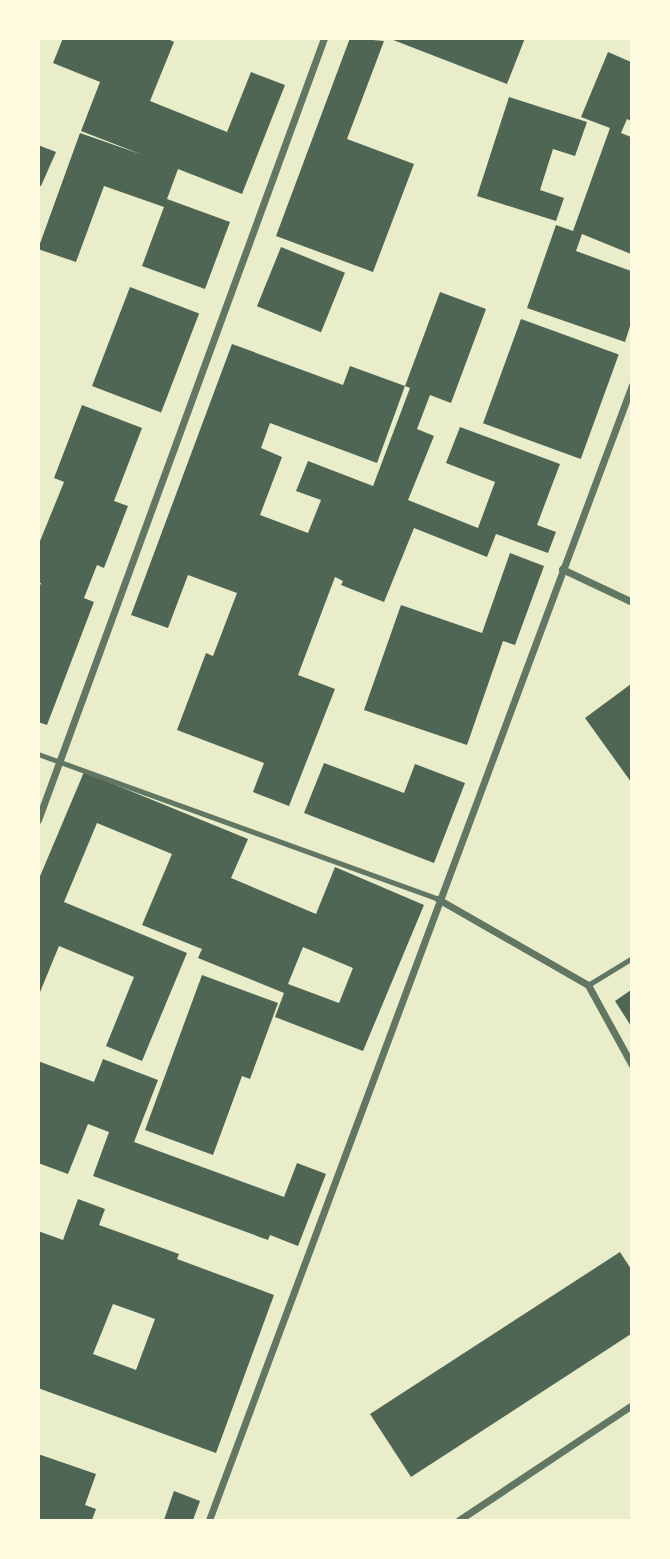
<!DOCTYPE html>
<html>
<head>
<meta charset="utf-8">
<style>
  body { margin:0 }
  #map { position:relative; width:670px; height:1559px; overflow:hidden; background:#e9edc9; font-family:"Roboto Condensed",sans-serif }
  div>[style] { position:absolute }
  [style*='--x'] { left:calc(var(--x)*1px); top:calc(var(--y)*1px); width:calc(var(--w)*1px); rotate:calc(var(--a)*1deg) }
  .building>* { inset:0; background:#4f6655; transform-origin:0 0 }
  .service>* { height:5px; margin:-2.5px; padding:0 2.5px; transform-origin:2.5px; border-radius:2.5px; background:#617663 }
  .minor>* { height:7px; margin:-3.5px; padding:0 3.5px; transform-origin:3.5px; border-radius:3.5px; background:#617663 }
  span { translate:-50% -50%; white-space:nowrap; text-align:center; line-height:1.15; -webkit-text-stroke:5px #fefae0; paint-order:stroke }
  .frame { position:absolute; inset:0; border:40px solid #fefae0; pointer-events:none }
</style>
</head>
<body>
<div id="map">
  <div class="building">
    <div style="clip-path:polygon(63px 38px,166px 38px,174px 42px,150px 101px,227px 132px,251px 72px,285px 85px,242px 194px,178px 169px,167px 199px,230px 222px,205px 289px,142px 266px,164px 207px,104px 186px,76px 262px,38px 249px,80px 133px,143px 155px,81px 131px,100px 82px,53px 63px)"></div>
    <div style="clip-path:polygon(350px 38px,384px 41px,347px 139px,414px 164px,373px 272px,276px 236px)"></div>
    <div style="clip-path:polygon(388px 38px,525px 38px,507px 84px)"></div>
    <div style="clip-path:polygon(608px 52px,631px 62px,631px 121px,627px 119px,621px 133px,631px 137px,631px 254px,582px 234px,576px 251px,631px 271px,631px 323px,625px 342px,527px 308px,556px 225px,573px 231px,610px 128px,581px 117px)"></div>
    <div style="clip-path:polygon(509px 97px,587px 122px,575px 156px,553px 149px,540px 190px,564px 198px,556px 221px,477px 196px)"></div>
    <div style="clip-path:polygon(38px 145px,56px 152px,41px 186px,38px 185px)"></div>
    <div style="left:281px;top:247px;width:69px;height:64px;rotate:22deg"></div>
    <div style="left:130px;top:287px;width:74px;height:106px;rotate:21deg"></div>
    <div style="clip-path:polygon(440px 292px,486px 309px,451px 403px,430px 395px,417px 429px,434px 436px,408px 500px,478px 528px,495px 482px,446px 463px,460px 427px,560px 464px,537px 525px,556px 532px,548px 553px,496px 534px,487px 557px,414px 528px,384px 602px,341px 585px,343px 581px,335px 577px,298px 675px,335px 689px,289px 806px,253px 792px,264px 763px,177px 730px,206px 653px,213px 656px,237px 593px,188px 575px,168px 628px,131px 615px,232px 344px,343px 385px,350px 366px,405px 386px,377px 463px,270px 423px,261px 448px,282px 457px,260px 515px,308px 533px,321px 500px,296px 491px,308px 461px,373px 486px,410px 388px,405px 386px)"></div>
    <div style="left:521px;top:319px;width:104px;height:111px;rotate:20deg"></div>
    <div style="clip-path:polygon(82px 405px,142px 428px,114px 501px,128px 506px,104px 568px,97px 565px,84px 598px,94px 602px,47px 725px,38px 722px,38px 590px,41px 583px,38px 582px,38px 546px,64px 482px,54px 478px)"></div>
    <div style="clip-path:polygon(510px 553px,544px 566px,515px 645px,503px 641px,467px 745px,364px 710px,401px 605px,482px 633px)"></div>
    <div style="clip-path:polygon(631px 684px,631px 782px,585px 718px)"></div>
    <div style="clip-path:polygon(324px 763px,404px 793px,415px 764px,465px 783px,434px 863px,304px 813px)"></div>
    <div style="clip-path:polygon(evenodd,84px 772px,248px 839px,231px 878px,316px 914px,335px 867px,424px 905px,363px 1051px,275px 1017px,284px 993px,198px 958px,202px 949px,142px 925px,172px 854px,97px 823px,64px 902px,187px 953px,142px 1061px,106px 1046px,134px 977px,59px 946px,38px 997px,38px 881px,84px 772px,303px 947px,353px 968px,339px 1003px,288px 984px,303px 947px)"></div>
    <div style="clip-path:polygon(202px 975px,278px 1003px,250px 1079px,242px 1076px,213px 1155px,145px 1130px)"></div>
    <div style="clip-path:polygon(631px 990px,631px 1026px,615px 1001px)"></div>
    <div style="clip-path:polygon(103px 1059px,158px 1080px,134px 1142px,284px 1197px,297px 1163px,326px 1174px,298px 1246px,270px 1235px,268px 1240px,93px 1176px,109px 1132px,88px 1124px,68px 1174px,38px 1163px,38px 1061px,94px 1082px)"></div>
    <div style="clip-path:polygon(evenodd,78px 1199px,105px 1209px,99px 1225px,179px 1254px,177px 1259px,274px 1295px,216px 1453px,38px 1388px,38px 1231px,63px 1240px,78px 1199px,113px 1304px,155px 1319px,136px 1370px,93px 1354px,113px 1304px)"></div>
    <div style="clip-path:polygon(620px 1252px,631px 1269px,631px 1334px,411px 1477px,370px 1414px)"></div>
    <div style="clip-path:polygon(38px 1454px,96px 1474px,85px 1505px,96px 1509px,92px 1520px,38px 1520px)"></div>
    <div style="clip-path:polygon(174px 1491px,200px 1501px,193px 1520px,164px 1520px)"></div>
  </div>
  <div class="service">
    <div style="--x:38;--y:754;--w:425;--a:19.9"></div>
    <div style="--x:588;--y:985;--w:52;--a:-31.5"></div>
  </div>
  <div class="minor">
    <div style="--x:562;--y:569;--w:77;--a:25.2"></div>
    <div style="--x:38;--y:820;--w:833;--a:-69.91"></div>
    <div style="--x:438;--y:899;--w:173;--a:29.8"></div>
    <div style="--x:588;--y:985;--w:91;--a:61.2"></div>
    <div style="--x:209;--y:1520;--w:1211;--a:-69.56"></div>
    <div style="--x:459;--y:1520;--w:208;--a:-33.6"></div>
  </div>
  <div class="frame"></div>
</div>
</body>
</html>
